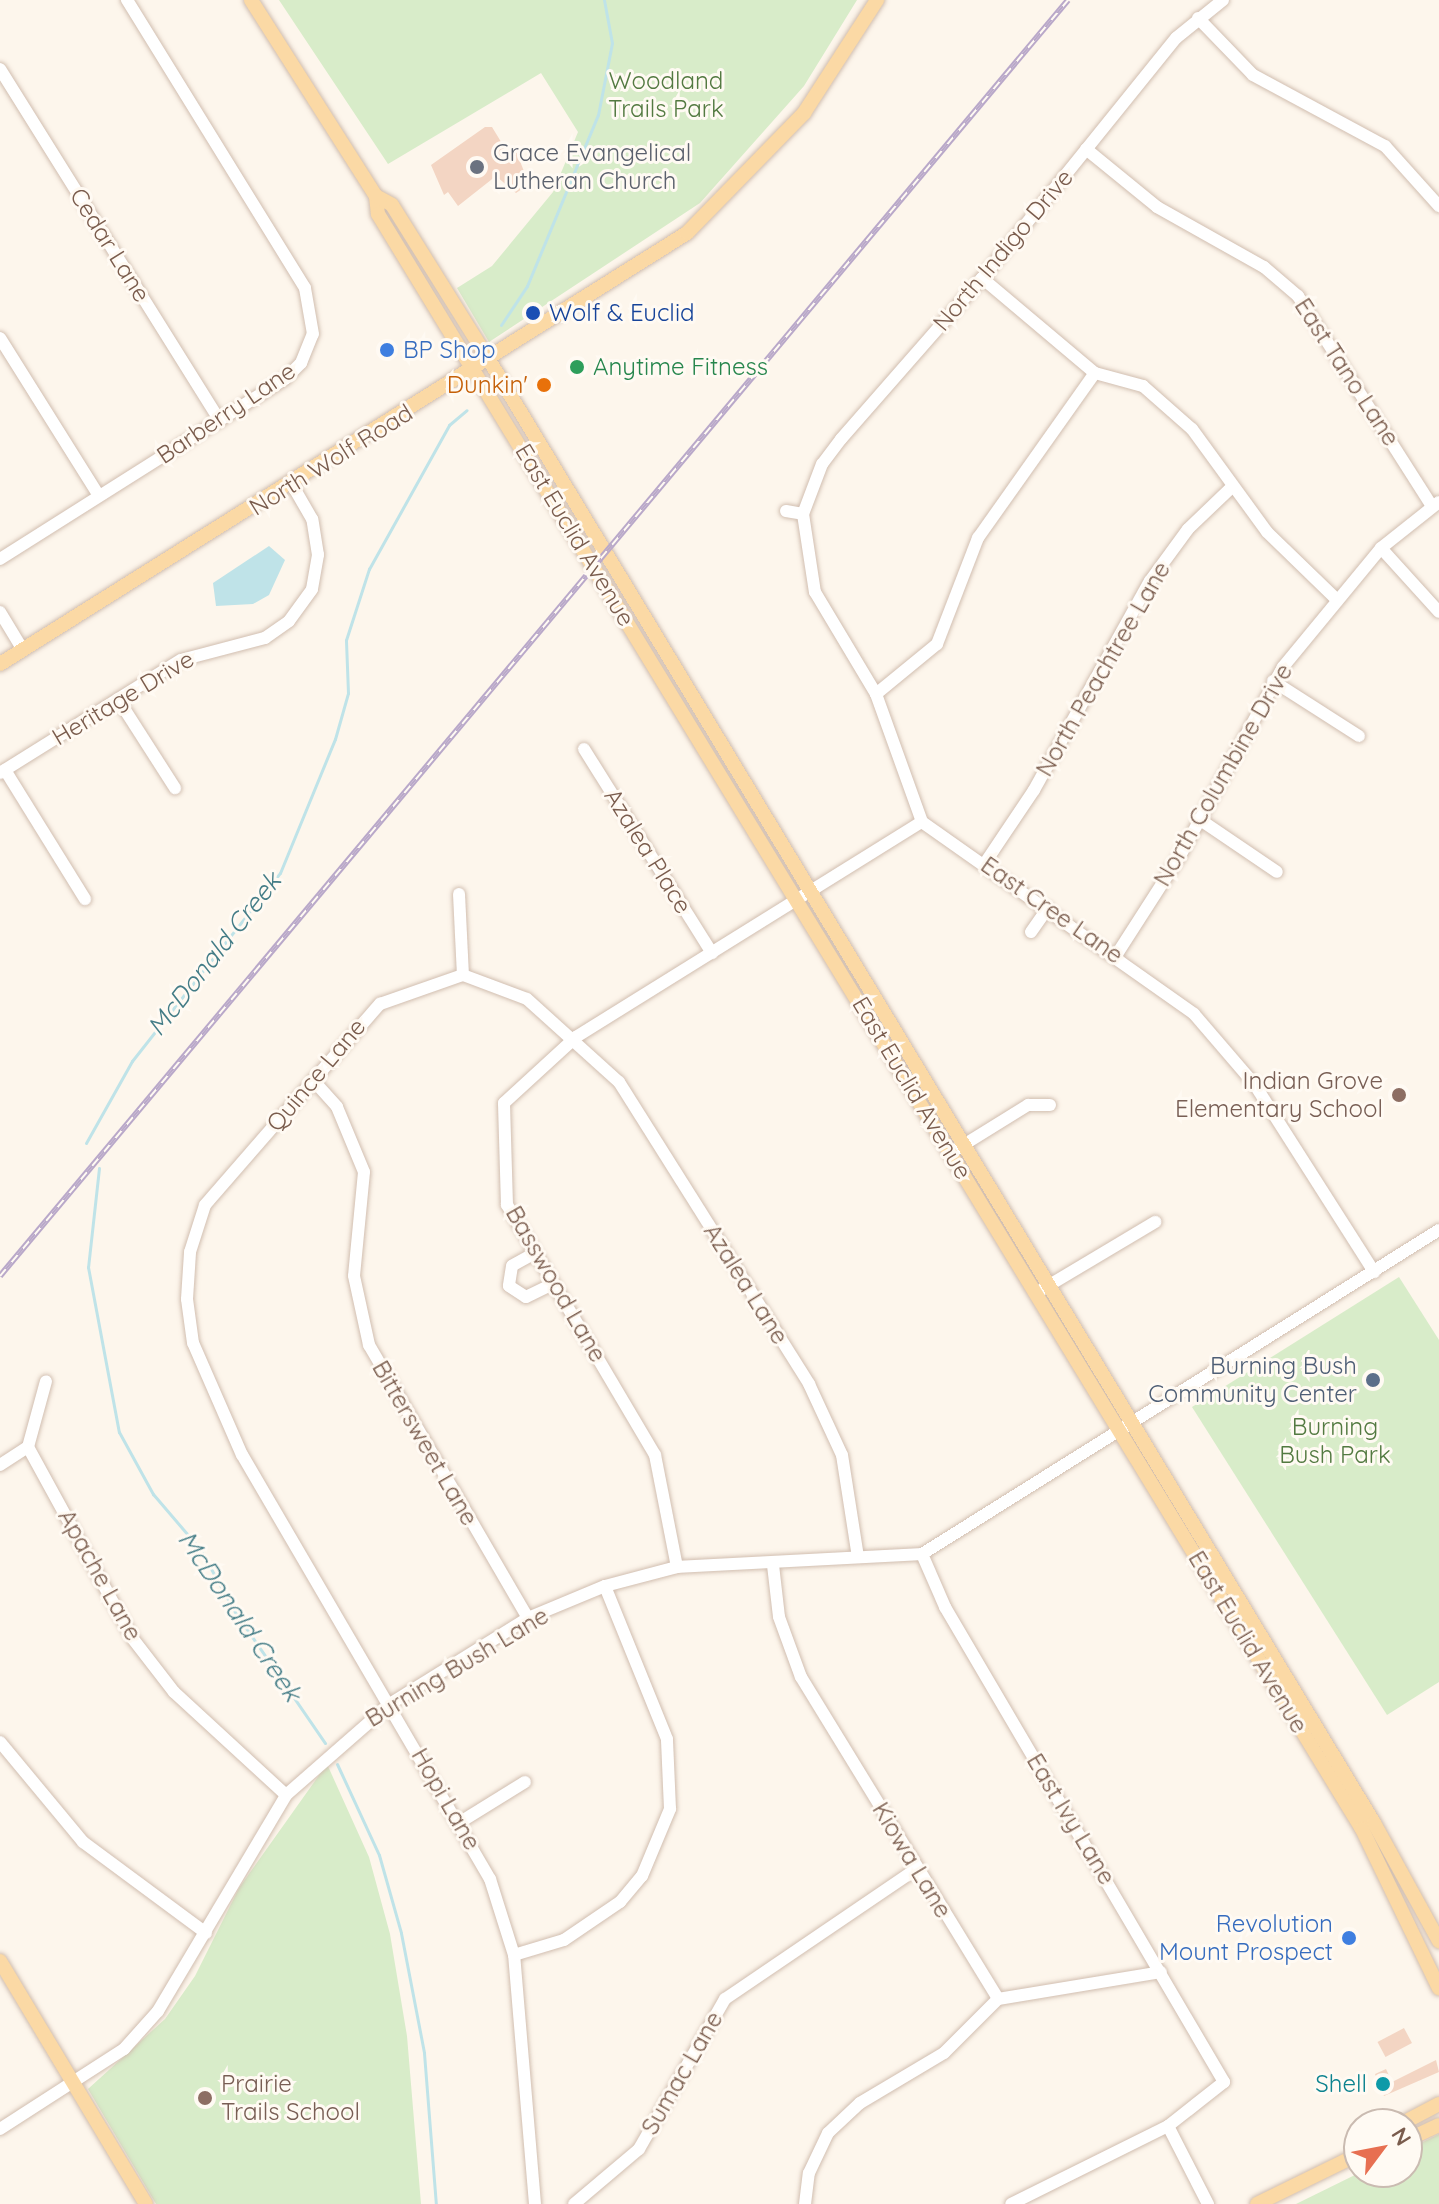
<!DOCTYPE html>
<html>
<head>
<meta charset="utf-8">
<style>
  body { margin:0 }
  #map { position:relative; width:1439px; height:2204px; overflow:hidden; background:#fdf6ec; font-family:Quicksand,sans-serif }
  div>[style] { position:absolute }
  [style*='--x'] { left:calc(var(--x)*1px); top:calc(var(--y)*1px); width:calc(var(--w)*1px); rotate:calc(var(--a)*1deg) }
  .green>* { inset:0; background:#d8ecc9 }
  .water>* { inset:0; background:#bfe3e8 }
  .stream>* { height:3px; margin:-1.5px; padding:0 1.5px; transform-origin:1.5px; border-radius:1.5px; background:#bfe3e8 }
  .building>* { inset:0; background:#f3d5c3; transform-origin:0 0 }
  .roads { filter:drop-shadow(0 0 2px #d1beb0) drop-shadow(0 0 2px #d1beb0) }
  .minor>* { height:12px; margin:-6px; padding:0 6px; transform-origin:6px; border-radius:6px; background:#fff }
  .major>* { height:14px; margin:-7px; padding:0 7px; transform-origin:7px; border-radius:7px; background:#fbd9a5 }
  .rail>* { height:6px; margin-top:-3px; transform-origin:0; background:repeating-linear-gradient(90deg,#fffaf3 0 9px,#b9a8c9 0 18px); box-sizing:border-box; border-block:2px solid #b9a8c9 }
  .dots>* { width:22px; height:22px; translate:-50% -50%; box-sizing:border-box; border:4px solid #fffaf3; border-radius:50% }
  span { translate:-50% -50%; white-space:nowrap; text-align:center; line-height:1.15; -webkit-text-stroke:6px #fffaf3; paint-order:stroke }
  .park-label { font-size:24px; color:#537a41 }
  .worship-label { font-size:24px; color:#5b616d }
  .left { translate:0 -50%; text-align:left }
  .street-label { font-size:24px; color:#7a5c4d }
  .transit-label { font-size:24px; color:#164399 }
  .shop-label { font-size:24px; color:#366cbe }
  .right { translate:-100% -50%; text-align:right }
  .leisure-label { font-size:24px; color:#27864d }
  .food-label { font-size:24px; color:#c56008 }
  .education-label { font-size:24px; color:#785e54 }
  .service-label { font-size:24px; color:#4e5e75 }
  .culture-label { font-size:24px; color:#0d838f }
  .water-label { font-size:26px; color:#437c86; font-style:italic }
  .north { position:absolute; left:1343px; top:2108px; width:80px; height:80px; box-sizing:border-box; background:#fffaf3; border:2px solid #cabbb1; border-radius:50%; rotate:58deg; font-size:22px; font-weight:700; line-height:32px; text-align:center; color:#7a5c4d }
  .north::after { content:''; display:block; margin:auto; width:28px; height:36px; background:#e76f51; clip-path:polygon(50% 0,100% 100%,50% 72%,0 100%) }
</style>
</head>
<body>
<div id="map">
  <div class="green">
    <div style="clip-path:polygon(279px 0,857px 0,804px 86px,700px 203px,489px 342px,457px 288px,492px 266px,553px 192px,578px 132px,541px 73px,388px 164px)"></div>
    <div style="clip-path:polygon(1399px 1277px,1439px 1340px,1439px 1682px,1387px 1715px,1192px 1407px)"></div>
    <div style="clip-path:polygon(327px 1764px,369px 1857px,390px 1934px,407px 2036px,421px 2204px,156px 2204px,88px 2089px,165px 2019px,195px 1976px,239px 1888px)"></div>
    <div style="clip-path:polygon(1439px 2134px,1439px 2204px,1296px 2204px,1361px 2172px,1407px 2172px,1407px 2150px)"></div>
  </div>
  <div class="water">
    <div style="clip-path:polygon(269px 546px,285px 560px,269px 595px,253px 604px,216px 606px,213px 583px)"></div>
  </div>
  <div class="stream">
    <div style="--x:501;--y:325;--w:47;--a:-56.3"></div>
    <div style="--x:527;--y:286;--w:185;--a:-67.5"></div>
    <div style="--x:598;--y:115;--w:73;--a:-79"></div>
    <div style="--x:612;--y:43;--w:44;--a:-100.5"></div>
    <div style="--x:86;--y:1143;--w:94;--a:-60.7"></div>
    <div style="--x:132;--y:1061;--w:239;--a:-51.8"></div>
    <div style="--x:280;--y:873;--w:145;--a:-67.7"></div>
    <div style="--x:335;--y:739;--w:48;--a:-74.2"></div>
    <div style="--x:348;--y:693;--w:53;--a:-92.2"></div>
    <div style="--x:346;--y:640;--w:75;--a:-72.1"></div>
    <div style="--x:369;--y:569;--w:165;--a:-60.9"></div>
    <div style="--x:449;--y:425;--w:23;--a:-40"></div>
    <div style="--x:99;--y:1168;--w:100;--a:96.3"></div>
    <div style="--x:88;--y:1267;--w:168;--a:79.4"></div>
    <div style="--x:119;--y:1432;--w:71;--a:61.3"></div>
    <div style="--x:153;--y:1494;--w:72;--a:49.5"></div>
    <div style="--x:200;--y:1549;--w:72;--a:60.9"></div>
    <div style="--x:235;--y:1612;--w:159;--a:55.5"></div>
    <div style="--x:337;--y:1764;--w:100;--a:65.2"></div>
    <div style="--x:379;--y:1855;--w:81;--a:74.2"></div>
    <div style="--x:401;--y:1933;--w:122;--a:79.1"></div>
    <div style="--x:424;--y:2053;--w:151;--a:85.5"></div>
  </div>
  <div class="building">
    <div style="clip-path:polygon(485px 127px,492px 127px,506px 150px,514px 146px,529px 184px,516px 193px,496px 176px,458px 206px,448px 192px,444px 195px,431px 165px)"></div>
    <div style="left:1404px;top:2028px;width:17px;height:30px;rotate:62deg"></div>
    <div style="clip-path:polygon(1436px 2060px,1439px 2072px,1384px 2096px,1375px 2074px,1386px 2069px,1392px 2082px)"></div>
  </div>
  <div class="roads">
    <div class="minor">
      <div style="--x:1223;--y:0;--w:60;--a:141"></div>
      <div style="--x:1176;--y:38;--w:309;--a:128.9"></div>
      <div style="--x:982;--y:278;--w:214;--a:131.2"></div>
      <div style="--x:841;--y:439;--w:31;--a:127"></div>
      <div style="--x:822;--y:464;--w:53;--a:110.8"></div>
      <div style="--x:803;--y:514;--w:79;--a:81.3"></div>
      <div style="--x:815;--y:592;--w:119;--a:59.1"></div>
      <div style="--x:876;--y:694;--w:136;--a:70.2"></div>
      <div style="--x:922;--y:822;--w:333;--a:35.2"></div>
      <div style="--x:1194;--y:1014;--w:94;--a:49.3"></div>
      <div style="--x:1255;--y:1085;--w:222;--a:57.5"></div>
      <div style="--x:1198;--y:18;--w:79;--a:46"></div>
      <div style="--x:1253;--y:75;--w:150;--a:28.3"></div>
      <div style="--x:1385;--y:146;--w:81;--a:48"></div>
      <div style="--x:0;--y:69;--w:415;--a:58"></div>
      <div style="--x:1086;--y:149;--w:92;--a:39.2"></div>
      <div style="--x:1157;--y:207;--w:123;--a:29.3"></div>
      <div style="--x:1264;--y:267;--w:45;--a:40.5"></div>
      <div style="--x:1298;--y:296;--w:249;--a:57.5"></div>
      <div style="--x:982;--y:278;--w:148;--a:40.1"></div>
      <div style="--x:1095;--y:373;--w:50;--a:15.2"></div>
      <div style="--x:1143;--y:386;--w:65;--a:41.3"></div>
      <div style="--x:1192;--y:429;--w:127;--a:53.9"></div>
      <div style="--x:1267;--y:532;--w:95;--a:44.1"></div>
      <div style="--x:0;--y:338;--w:186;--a:57.9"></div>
      <div style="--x:786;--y:511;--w:17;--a:10"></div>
      <div style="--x:1381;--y:548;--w:86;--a:47.8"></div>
      <div style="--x:0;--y:559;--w:337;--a:-32.3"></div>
      <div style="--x:285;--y:379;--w:23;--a:-45"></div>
      <div style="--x:301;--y:363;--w:31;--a:-68"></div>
      <div style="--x:313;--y:334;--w:47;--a:-99.9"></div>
      <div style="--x:305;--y:288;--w:339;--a:-121.7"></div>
      <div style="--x:0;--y:612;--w:44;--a:58.8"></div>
      <div style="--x:1273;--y:681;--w:102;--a:32.6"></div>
      <div style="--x:876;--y:694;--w:79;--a:-39.3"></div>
      <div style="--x:937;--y:644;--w:114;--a:-68.9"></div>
      <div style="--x:978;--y:538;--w:202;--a:-54.7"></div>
      <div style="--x:118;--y:699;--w:106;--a:57.4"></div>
      <div style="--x:584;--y:749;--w:241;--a:57.9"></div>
      <div style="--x:5;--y:770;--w:152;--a:58.2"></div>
      <div style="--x:0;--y:773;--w:213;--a:-32"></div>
      <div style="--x:181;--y:660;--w:87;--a:-14.7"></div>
      <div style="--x:265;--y:638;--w:29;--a:-35"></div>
      <div style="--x:289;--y:621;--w:39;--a:-54"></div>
      <div style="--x:312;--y:589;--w:35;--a:-80"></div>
      <div style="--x:318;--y:555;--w:36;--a:-99"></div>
      <div style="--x:312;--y:519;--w:39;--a:-120"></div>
      <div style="--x:1199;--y:819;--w:94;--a:34.2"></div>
      <div style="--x:985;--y:863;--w:88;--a:-56.1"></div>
      <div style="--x:1034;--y:790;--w:239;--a:-61"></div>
      <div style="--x:1150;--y:581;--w:64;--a:-53.8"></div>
      <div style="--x:1188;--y:529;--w:62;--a:-43.7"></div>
      <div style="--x:459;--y:894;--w:81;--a:87.2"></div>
      <div style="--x:1031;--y:932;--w:29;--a:-55"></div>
      <div style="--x:1117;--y:954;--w:117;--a:-57.3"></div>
      <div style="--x:1180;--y:856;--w:215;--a:-61.4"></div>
      <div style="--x:1283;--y:667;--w:154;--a:-50.5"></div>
      <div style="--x:1381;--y:548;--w:74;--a:-38.4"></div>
      <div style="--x:313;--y:1080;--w:36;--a:48"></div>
      <div style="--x:337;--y:1107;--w:70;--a:67.4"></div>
      <div style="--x:364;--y:1172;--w:104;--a:95.5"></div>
      <div style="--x:354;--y:1276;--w:71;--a:77.7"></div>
      <div style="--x:369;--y:1345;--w:316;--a:59.8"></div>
      <div style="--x:957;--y:1149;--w:84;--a:-31.8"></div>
      <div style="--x:1028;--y:1105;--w:22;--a:0"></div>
      <div style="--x:535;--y:1253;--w:26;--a:151"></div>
      <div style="--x:512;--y:1266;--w:20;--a:99"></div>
      <div style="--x:509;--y:1286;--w:20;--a:33"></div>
      <div style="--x:526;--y:1297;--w:30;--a:-26"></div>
      <div style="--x:1036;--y:1293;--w:139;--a:-30.8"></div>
      <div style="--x:28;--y:1447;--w:219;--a:61.3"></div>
      <div style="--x:133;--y:1639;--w:67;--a:52.3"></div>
      <div style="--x:174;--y:1692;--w:152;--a:42.6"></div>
      <div style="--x:0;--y:1465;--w:33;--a:-33"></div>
      <div style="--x:28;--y:1447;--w:68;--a:-74.7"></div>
      <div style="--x:922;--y:1554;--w:58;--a:66.5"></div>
      <div style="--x:945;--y:1607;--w:551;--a:59.57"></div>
      <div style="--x:1224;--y:2082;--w:71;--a:141.8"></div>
      <div style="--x:1168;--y:2126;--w:175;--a:153.6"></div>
      <div style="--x:773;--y:1565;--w:52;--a:83.4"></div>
      <div style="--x:779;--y:1617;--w:64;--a:69.9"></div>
      <div style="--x:801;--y:1677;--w:377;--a:58.5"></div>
      <div style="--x:677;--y:1567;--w:114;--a:-101.1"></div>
      <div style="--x:655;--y:1455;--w:291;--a:-120.6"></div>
      <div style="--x:507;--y:1205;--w:102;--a:-91.7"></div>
      <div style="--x:504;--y:1103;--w:98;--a:-42.5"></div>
      <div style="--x:576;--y:1037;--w:407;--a:-31.9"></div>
      <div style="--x:0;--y:1742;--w:130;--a:50.3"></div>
      <div style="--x:83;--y:1842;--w:153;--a:36.5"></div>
      <div style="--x:462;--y:1821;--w:74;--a:-31.8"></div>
      <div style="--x:514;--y:1955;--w:52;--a:-16.7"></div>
      <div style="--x:564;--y:1940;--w:68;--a:-34.2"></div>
      <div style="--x:620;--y:1902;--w:34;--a:-50"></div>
      <div style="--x:642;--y:1876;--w:73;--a:-67.3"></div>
      <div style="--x:670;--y:1809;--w:70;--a:-92.5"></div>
      <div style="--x:667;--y:1739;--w:165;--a:-112.1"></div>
      <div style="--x:998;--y:1999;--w:165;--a:-9.4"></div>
      <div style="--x:1168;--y:2126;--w:88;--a:62.9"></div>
      <div style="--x:0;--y:2129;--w:148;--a:-32.8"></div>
      <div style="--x:124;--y:2049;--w:51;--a:-48.2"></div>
      <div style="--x:158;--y:2011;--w:251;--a:-59.3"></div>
      <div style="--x:286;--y:1795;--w:138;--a:-41.2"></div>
      <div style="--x:390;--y:1704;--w:163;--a:-31.9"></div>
      <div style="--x:528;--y:1618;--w:83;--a:-22.6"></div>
      <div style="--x:605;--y:1586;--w:74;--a:-14.8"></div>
      <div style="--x:677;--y:1567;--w:245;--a:-3"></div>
      <div style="--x:922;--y:1554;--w:610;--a:-32.08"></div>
      <div style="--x:535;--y:2204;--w:250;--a:-94.8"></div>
      <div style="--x:514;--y:1955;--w:80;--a:-107.5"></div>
      <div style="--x:490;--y:1879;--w:491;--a:-120.3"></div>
      <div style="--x:242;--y:1455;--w:122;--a:-113.6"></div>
      <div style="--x:193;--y:1343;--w:44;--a:-97.8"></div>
      <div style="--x:187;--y:1299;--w:47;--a:-86.3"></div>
      <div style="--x:190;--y:1252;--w:49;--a:-72.3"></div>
      <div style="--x:205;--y:1205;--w:267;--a:-49"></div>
      <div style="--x:380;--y:1004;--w:88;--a:-19.3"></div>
      <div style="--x:463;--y:975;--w:68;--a:20.6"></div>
      <div style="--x:527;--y:999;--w:124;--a:42.1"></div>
      <div style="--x:619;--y:1082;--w:357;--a:57.8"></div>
      <div style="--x:809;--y:1384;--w:78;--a:65.1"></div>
      <div style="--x:842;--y:1455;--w:103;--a:81.1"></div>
      <div style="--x:574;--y:2204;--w:85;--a:-40.2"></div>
      <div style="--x:639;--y:2149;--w:173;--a:-60.2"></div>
      <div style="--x:725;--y:1999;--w:231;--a:-34.2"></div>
      <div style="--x:805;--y:2204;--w:31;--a:-83"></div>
      <div style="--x:809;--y:2173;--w:44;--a:-64.6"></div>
      <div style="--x:828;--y:2133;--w:44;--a:-43.2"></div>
      <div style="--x:860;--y:2103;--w:98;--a:-30.8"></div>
      <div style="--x:944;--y:2053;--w:76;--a:-45"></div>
    </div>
    <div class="major">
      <div style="--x:251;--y:0;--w:232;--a:57.5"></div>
      <div style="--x:376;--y:196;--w:18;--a:84"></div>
      <div style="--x:378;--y:214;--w:1891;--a:58.65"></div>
      <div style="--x:1362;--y:1829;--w:177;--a:64.2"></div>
      <div style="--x:376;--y:196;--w:18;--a:29"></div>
      <div style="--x:392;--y:205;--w:183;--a:58"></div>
      <div style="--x:489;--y:360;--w:1710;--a:58.83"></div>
      <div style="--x:1374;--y:1823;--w:135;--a:61.2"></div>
      <div style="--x:0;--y:664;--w:811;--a:-32.1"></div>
      <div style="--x:687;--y:233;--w:168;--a:-45.7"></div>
      <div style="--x:804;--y:113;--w:135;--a:-57.1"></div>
      <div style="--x:0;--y:1961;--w:283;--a:59"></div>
      <div style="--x:1401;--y:2124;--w:43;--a:-27.8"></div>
      <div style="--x:1407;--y:2140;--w:35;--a:-25"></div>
      <div style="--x:1257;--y:2204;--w:114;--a:-26.1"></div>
    </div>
  </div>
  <div class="rail">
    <div style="--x:0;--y:1276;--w:1664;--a:-50.07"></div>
  </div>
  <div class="dots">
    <div style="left:477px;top:167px;background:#6b7280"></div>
    <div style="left:533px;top:313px;background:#1a4fb4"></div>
    <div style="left:387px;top:350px;background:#3f7fe0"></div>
    <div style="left:577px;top:367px;background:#2e9e5b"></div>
    <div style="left:544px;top:385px;background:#e8710a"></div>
    <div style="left:1399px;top:1095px;background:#8d6e63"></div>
    <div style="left:1373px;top:1380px;background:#5c6f8a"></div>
    <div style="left:1349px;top:1938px;background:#3f7fe0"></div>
    <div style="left:1383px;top:2084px;background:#0f9aa8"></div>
    <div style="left:205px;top:2098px;background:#8d6e63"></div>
  </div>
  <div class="park-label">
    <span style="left:666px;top:95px">Woodland<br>Trails Park</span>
    <span style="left:1335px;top:1441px">Burning<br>Bush Park</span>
  </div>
  <div class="worship-label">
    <span class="left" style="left:493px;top:167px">Grace Evangelical<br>Lutheran Church</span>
  </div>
  <div class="street-label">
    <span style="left:110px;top:245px;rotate:58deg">Cedar Lane</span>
    <span style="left:1003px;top:250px;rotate:-50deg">North Indigo Drive</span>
    <span style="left:1347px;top:372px;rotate:57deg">East Tano Lane</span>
    <span style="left:226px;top:413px;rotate:-34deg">Barberry Lane</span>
    <span style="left:331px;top:460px;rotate:-32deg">North Wolf Road</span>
    <span style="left:575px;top:535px;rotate:59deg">East Euclid Avenue</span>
    <span style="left:1103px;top:669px;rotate:-60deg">North Peachtree Lane</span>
    <span style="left:123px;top:698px;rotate:-31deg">Heritage Drive</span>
    <span style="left:1223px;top:775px;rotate:-60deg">North Columbine Drive</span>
    <span style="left:648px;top:851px;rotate:58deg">Azalea Place</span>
    <span style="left:1052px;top:910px;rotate:35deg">East Cree Lane</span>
    <span style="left:316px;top:1075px;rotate:-50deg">Quince Lane</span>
    <span style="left:912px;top:1088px;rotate:59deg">East Euclid Avenue</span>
    <span style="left:556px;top:1284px;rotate:60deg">Basswood Lane</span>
    <span style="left:746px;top:1284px;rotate:58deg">Azalea Lane</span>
    <span style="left:425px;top:1443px;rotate:60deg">Bittersweet Lane</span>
    <span style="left:100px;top:1575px;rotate:61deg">Apache Lane</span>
    <span style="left:1248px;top:1642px;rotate:59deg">East Euclid Avenue</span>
    <span style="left:457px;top:1667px;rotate:-31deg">Burning Bush Lane</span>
    <span style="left:446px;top:1799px;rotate:60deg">Hopi Lane</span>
    <span style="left:1071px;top:1819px;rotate:59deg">East Ivy Lane</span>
    <span style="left:912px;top:1860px;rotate:59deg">Kiowa Lane</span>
    <span style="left:682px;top:2073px;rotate:-60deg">Sumac Lane</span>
  </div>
  <div class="transit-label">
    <span class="left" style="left:549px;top:313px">Wolf &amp; Euclid</span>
  </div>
  <div class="shop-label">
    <span class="left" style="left:403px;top:350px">BP Shop</span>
    <span class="right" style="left:1333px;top:1938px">Revolution<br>Mount Prospect</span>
  </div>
  <div class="leisure-label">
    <span class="left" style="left:593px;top:367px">Anytime Fitness</span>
  </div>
  <div class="food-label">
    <span class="right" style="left:528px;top:385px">Dunkin'</span>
  </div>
  <div class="education-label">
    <span class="right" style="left:1383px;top:1095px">Indian Grove<br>Elementary School</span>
    <span class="left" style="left:221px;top:2098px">Prairie<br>Trails School</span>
  </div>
  <div class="service-label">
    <span class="right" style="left:1357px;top:1380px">Burning Bush<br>Community Center</span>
  </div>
  <div class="culture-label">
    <span class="right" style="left:1367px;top:2084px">Shell</span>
  </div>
  <div class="water-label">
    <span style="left:214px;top:954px;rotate:-52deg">McDonald Creek</span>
    <span style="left:240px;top:1616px;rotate:56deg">McDonald Creek</span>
  </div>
  <div class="north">N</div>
</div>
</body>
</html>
